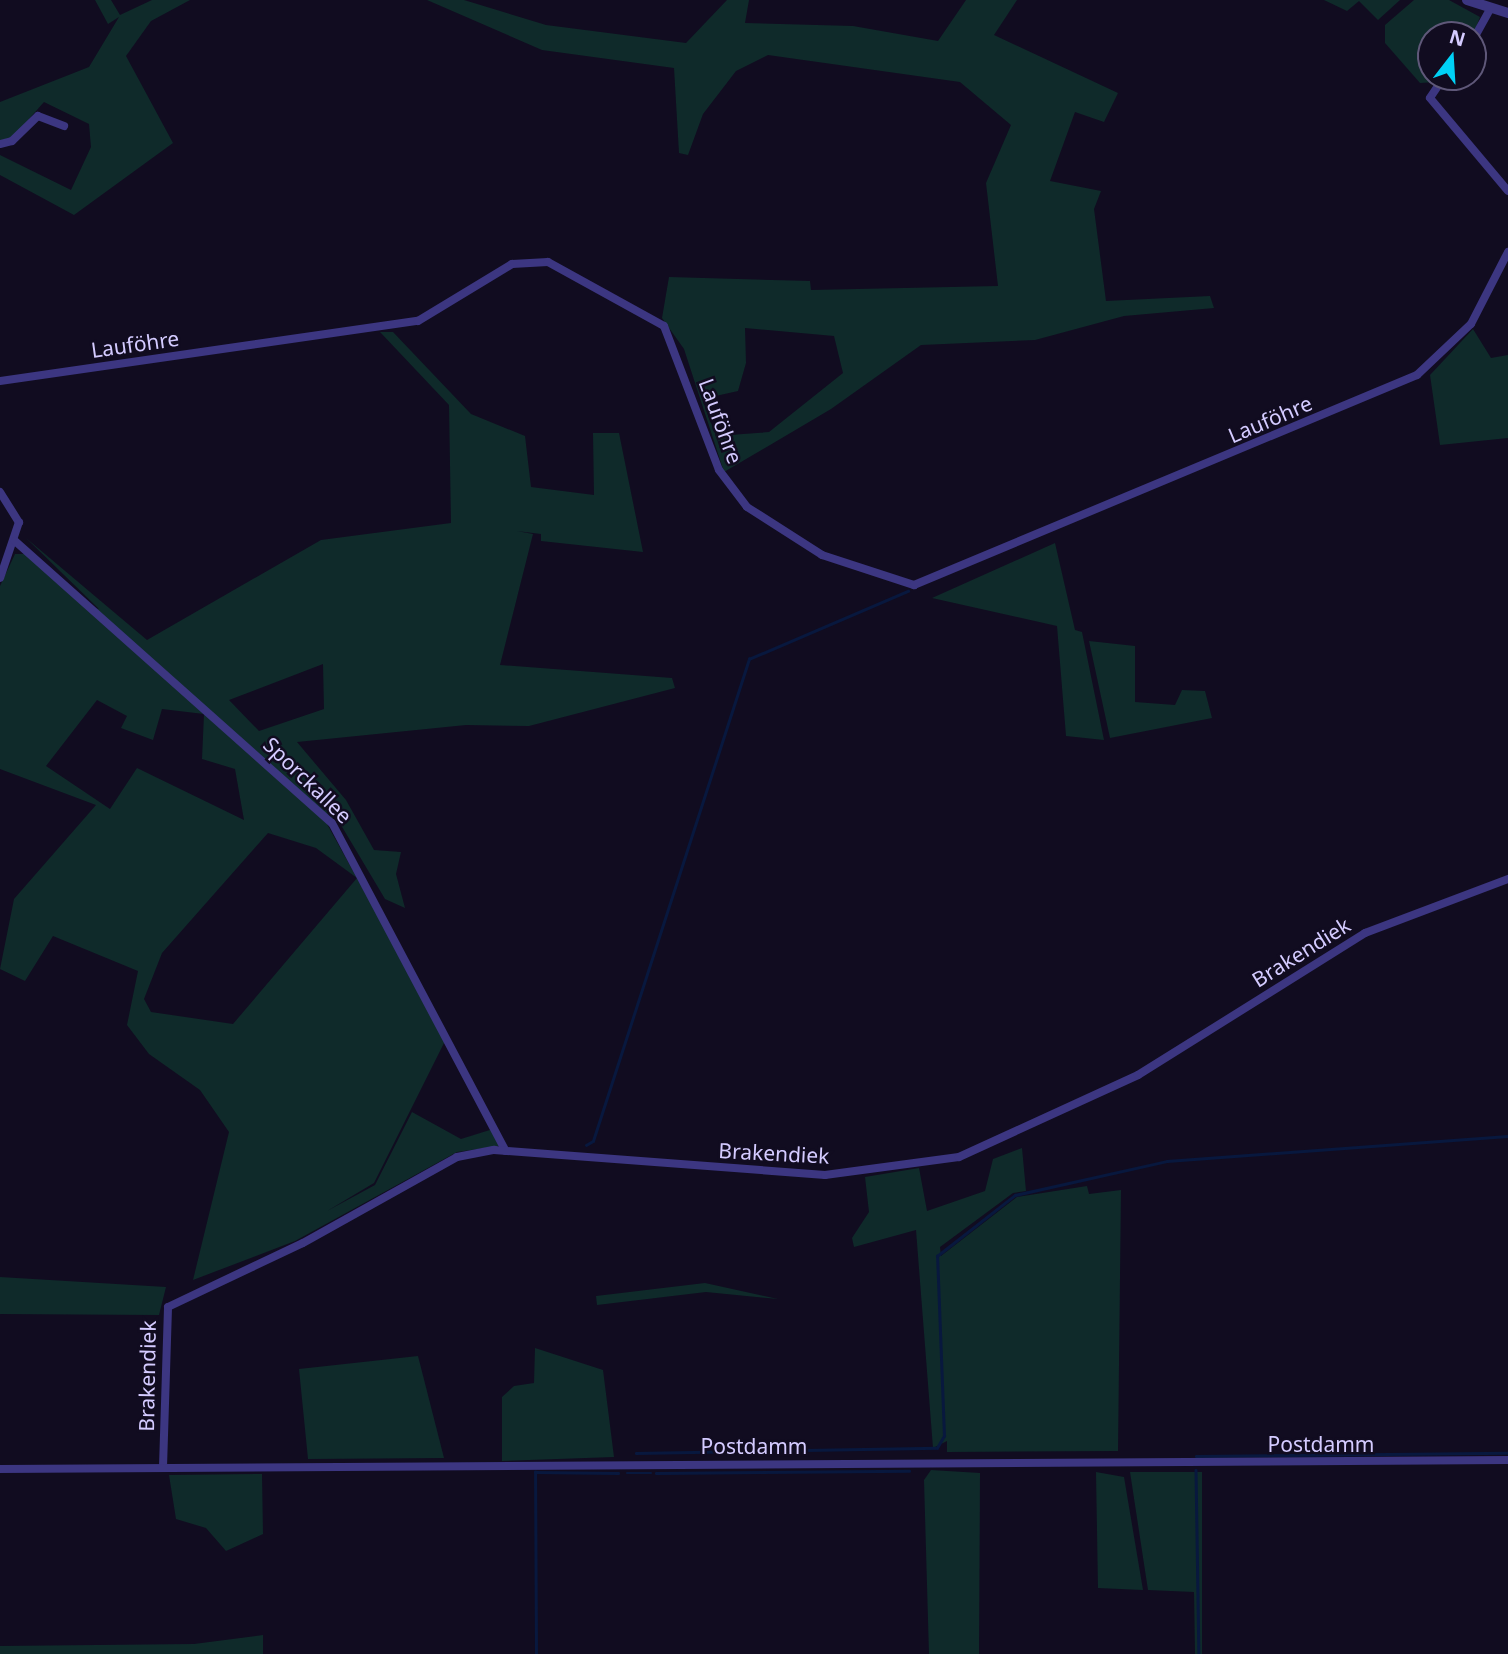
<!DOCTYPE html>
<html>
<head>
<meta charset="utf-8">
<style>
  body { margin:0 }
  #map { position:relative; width:1508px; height:1654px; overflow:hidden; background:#110c20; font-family:"Noto Sans",sans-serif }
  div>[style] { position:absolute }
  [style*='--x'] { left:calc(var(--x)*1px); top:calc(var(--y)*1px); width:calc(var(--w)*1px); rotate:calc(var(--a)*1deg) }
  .green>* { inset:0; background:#0f2a2a }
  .stream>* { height:2.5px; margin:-1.25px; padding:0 1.25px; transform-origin:1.25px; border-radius:1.25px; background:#08183e }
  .minor>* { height:8px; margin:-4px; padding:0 4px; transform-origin:4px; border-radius:4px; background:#3c3681 }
  .tertiary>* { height:10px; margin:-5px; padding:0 5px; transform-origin:5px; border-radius:5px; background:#3c3681 }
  span { translate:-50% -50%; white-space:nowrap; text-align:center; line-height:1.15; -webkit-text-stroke:5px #110c20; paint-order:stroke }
  .street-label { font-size:21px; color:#d4cbff }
  .north { position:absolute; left:1417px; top:21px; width:70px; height:70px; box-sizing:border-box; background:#110c20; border:2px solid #5f5879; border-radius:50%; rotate:17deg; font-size:19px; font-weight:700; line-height:28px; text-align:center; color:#d4cbff }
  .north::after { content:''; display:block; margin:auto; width:24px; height:32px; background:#00d1f6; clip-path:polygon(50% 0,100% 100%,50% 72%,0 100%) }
</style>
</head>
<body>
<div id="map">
  <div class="green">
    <div style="clip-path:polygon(95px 0,111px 0,120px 15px,152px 0,190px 0,151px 21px,126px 56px,173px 143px,74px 215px,0 175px,0 155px,71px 190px,91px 147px,89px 124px,44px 102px,13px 137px,0 141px,0 102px,89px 67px,119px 17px,108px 24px)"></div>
    <div style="clip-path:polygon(evenodd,427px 0,464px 0,546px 25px,686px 43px,727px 0,749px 0,745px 23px,853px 26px,938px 41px,966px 0,1017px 0,994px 35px,1118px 93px,1104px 122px,1075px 112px,1050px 181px,1101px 191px,1094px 209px,1106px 301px,1210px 296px,1214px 308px,1124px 316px,1035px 340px,921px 345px,831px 409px,724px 472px,684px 349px,662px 318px,669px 277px,810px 281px,811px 290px,998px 286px,986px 183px,1011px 125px,960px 82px,768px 55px,736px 71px,703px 114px,688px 155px,679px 153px,674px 68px,542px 50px,427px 0,745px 328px,834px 336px,843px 373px,769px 432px,716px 436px,702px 399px,738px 391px,746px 363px,745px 328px)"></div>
    <div style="clip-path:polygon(1324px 0,1400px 0,1378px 20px,1359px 1px,1347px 11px)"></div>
    <div style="clip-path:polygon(1414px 0,1449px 0,1480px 17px,1473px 35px,1431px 35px,1436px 82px,1420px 83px,1385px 43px,1385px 25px)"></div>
    <div style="clip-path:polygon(1473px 329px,1491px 358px,1508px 355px,1508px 438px,1440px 445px,1430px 375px)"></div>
    <div style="clip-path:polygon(evenodd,380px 332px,393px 332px,471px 414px,525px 436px,531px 487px,594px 495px,593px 433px,619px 433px,643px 552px,541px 541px,541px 534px,517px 531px,533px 534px,500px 665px,672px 678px,675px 688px,529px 726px,466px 725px,297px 742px,346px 800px,374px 850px,401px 852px,396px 874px,405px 908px,385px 899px,335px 815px,327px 824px,446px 1039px,374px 1183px,327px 1211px,375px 1185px,412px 1112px,461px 1139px,493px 1129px,499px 1146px,457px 1152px,295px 1241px,193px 1280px,229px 1132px,200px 1090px,149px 1054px,127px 1025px,138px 971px,53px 936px,25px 981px,0 969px,14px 899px,96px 805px,0 769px,0 586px,15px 554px,25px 554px,83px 605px,99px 609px,26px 538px,147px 640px,321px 540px,451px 523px,449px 405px,380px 332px,323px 664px,324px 709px,259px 731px,229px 700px,323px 664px,380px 332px,97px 700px,127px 716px,121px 728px,153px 740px,162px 709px,204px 714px,202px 759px,235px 769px,244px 820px,137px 768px,110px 809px,46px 766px,97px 700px,380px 332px,268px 833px,316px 848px,357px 878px,233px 1024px,151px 1012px,144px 999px,162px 953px,268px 833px)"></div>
    <div style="clip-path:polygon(1055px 543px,1075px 630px,1082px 632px,1104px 740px,1066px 736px,1057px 626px,932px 598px)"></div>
    <div style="clip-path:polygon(1089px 641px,1135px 646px,1135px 702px,1175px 705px,1182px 690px,1205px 691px,1212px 718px,1110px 738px)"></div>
    <div style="clip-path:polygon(1022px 1148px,1026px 1191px,1013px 1193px,940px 1247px,941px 1256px,1017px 1197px,1087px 1186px,1089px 1194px,1121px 1190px,1118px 1451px,947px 1452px,947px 1441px,933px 1448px,916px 1230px,854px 1247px,852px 1238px,869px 1212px,865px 1177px,919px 1168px,927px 1211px,985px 1191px,993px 1159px)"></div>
    <div style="clip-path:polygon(0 1277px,166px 1287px,159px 1315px,0 1314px)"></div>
    <div style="clip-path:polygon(705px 1283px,778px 1299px,706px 1292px,597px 1305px,596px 1296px)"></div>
    <div style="clip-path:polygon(535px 1348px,603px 1370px,614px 1457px,502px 1461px,502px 1397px,514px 1386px,534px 1383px)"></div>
    <div style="clip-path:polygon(418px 1356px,444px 1458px,308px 1459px,299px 1369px)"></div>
    <div style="clip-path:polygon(931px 1470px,980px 1473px,979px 1654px,929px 1654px,924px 1480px)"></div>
    <div style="clip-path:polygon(1096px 1472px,1124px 1477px,1143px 1590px,1098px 1588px)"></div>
    <div style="clip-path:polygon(1130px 1472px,1202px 1472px,1202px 1654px,1195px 1654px,1194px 1592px,1148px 1590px)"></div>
    <div style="clip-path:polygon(262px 1474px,263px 1534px,226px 1551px,206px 1528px,176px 1519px,169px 1475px)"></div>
    <div style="clip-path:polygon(263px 1635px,263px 1654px,0 1654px,0 1646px,194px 1644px)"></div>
  </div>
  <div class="stream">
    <div style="--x:586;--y:1145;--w:8;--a:-30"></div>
    <div style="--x:593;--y:1141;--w:507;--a:-72.07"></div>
    <div style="--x:749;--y:659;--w:173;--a:-23.2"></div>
    <div style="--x:636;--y:1453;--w:301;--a:-1"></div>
    <div style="--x:937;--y:1448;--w:14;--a:-60"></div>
    <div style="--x:944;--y:1436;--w:180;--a:-92.2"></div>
    <div style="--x:937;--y:1256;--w:99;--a:-38"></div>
    <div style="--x:1015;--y:1195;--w:156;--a:-12.6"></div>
    <div style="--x:1167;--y:1161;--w:342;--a:-4.2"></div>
    <div style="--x:1196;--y:1456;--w:312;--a:-0.6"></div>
    <div style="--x:1196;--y:1470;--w:184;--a:89.1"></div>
    <div style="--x:627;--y:1473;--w:24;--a:0"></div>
    <div style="--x:656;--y:1473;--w:253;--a:-0.5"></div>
    <div style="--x:536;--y:1654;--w:182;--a:-90.3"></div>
    <div style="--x:535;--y:1472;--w:83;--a:0.7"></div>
  </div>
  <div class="minor">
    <div style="--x:1473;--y:40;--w:37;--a:-61"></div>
    <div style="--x:1444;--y:77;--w:25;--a:124"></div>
    <div style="--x:1430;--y:98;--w:121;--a:50"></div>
    <div style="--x:0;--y:144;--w:12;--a:-14"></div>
    <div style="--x:12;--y:141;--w:36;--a:-44"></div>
    <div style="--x:38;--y:116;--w:28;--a:21"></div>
    <div style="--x:0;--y:381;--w:422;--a:-8.2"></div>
    <div style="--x:418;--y:321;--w:110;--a:-31.2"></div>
    <div style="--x:512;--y:264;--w:36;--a:-3"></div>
    <div style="--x:548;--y:262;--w:132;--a:28.9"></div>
    <div style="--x:664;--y:326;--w:154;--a:69.1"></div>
    <div style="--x:719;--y:470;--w:46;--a:52.9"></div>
    <div style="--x:747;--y:507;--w:89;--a:32.6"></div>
    <div style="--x:822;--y:555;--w:97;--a:18.1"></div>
    <div style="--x:914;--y:585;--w:545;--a:-22.66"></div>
    <div style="--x:1417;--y:375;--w:74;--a:-43.4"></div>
    <div style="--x:1471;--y:324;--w:81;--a:-62.8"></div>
    <div style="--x:0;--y:492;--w:36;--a:58"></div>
    <div style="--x:19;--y:522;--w:59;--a:108.7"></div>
    <div style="--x:15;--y:541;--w:424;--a:41.7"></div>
    <div style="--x:332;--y:823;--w:371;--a:62.1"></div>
    <div style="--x:163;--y:1467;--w:160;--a:-88.2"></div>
    <div style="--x:168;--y:1307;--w:149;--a:-25.4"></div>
    <div style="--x:303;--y:1243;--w:176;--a:-29.2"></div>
    <div style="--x:457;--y:1157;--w:38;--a:-11"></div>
    <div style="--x:494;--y:1150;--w:332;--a:4.3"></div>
    <div style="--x:825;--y:1175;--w:135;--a:-7.7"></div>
    <div style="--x:959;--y:1157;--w:197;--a:-24.6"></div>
    <div style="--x:1138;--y:1075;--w:268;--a:-32"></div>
    <div style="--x:1365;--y:933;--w:153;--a:-20.7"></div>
    <div style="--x:0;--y:1469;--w:1508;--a:-0.34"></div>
  </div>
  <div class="tertiary">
    <div style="--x:1467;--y:0;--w:43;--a:17.6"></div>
  </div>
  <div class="street-label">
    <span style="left:135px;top:344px;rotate:-8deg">Lauföhre</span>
    <span style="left:1270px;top:419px;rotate:-23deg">Lauföhre</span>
    <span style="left:721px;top:421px;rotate:70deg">Lauföhre</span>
    <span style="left:308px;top:780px;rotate:44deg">Sporckallee</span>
    <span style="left:1301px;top:952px;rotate:-32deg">Brakendiek</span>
    <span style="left:774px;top:1153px;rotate:3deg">Brakendiek</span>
    <span style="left:147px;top:1376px;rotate:-89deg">Brakendiek</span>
    <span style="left:1321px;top:1444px">Postdamm</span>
    <span style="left:754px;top:1446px">Postdamm</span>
  </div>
  <div class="north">N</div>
</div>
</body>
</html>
